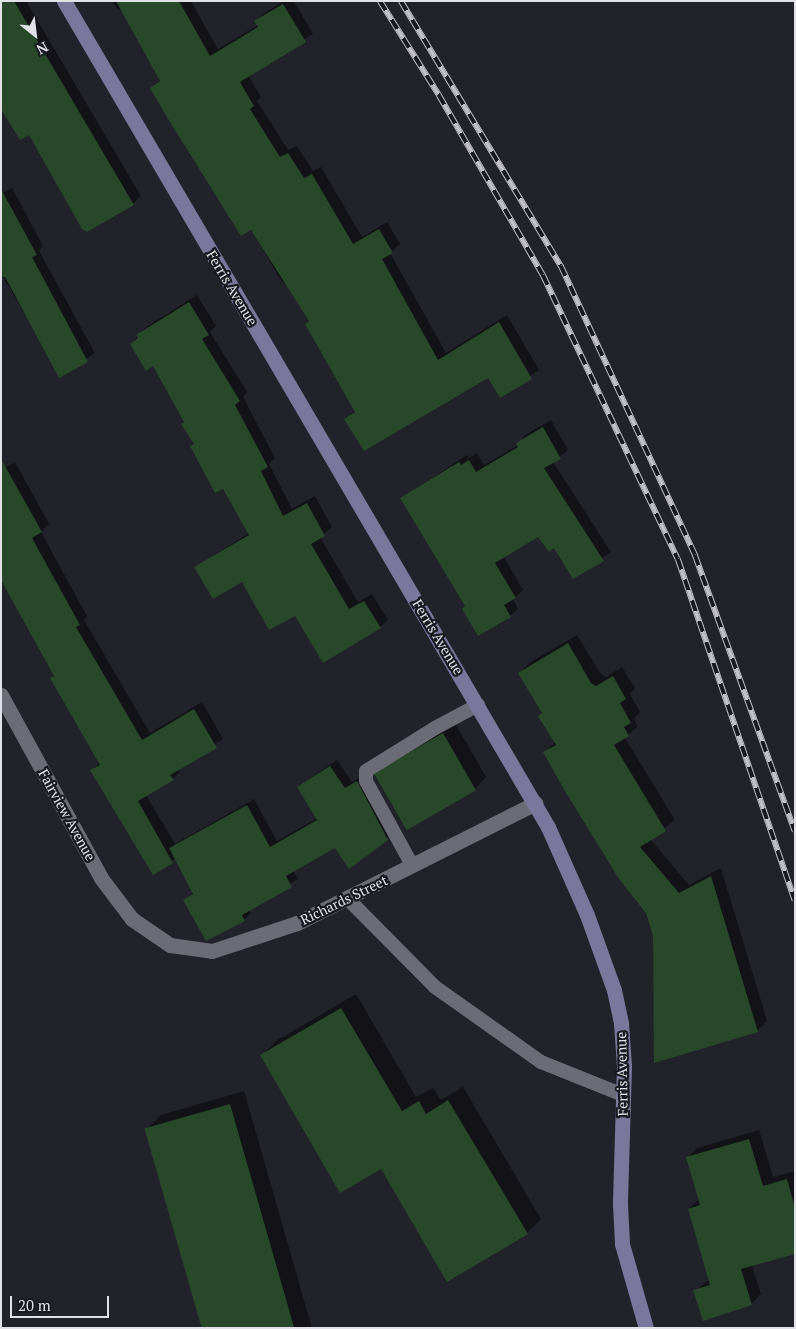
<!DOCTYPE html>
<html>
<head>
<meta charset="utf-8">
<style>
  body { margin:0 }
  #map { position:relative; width:796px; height:1329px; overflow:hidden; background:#22222b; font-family:"PT Serif",serif }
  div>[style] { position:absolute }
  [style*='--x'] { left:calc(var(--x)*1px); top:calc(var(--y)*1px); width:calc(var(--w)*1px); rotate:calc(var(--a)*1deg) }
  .shadow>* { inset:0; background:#0007 }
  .building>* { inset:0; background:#274929; transform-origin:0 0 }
  .lane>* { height:14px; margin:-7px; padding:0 7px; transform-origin:7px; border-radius:7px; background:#6c6c76 }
  .street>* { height:15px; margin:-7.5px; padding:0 7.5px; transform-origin:7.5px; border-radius:7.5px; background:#6c6c76 }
  .secondary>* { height:15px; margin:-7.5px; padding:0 7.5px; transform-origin:7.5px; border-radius:7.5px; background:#7a779d }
  .rail>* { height:5.5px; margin-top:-2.75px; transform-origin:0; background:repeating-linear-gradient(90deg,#191921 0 11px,#c0c0c6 0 22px); box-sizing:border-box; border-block:1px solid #c0c0c6 }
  span { translate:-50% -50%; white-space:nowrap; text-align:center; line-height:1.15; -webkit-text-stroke:4.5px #191921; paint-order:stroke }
  .street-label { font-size:14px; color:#e1e1e7 }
  .frame { position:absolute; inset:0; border:2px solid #e1e1e7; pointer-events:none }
  .north { position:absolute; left:10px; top:10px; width:50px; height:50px; -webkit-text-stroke:4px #191921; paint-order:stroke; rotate:151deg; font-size:14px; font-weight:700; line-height:20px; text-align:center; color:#e1e1e7 }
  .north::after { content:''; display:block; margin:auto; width:18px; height:22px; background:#e1e1e7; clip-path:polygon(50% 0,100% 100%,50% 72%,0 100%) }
  .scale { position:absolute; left:10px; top:1296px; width:99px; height:22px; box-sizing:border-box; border:2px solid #e1e1e7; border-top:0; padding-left:6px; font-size:15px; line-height:18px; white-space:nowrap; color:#e1e1e7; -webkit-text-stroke:4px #191921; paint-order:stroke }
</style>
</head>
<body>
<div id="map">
  <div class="shadow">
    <div style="clip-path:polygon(1px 1px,26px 1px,141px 196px,133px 204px,29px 133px)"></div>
    <div style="clip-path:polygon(112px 1px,191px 1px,218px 49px,258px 25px,256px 21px,264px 13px,284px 1px,294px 1px,313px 34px,248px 75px,261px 97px,257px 101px,288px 150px,297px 146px,313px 171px,321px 167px,362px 237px,387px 222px,400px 244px,390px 253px,446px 353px,507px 315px,539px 370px,500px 397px,488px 376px,346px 419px,355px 410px,310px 321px,295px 294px,280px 279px,251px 228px,151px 88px,161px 79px,121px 8px,118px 10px)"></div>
    <div style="clip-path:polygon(12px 188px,43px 246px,39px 251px,95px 353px,60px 376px,1px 273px,1px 194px)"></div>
    <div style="clip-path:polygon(197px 295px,216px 326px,210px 332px,247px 392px,243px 397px,275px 458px,269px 464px,292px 509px,315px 496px,332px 527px,320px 537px,358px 602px,372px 594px,388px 620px,380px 627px,296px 614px,242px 580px,196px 567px,249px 533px,223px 487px,192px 446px,195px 443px,185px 422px,153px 364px,131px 344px,146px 327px)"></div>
    <div style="clip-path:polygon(551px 420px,568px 450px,553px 462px,611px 552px,573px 578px,554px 547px,538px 535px,504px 557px,523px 590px,513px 599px,518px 609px,510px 616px,466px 606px,402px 498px,467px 455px,469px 458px,477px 453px,484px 465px,518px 445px,525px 435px)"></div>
    <div style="clip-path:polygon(15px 462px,49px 524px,41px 532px,87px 616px,84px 620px,150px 733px,202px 702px,223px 739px,178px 769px,180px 771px,173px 779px,146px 795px,175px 844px,254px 799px,277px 841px,318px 818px,298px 787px,337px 760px,352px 782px,364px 775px,394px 832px,349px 867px,336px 846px,293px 870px,298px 879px,249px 910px,251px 913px,244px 920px,185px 900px,194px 892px,176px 858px,153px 873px,92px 770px,100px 762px,51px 679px,55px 675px,1px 470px)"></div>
    <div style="clip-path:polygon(577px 635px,601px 674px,606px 677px,622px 667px,635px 688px,630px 694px,640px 712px,634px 719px,638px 726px,625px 738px,675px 820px,650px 839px,689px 885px,721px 868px,767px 1021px,757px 1031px,654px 936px,647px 912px,545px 752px,555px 742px,543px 712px,520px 673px,529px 663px)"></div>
    <div style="clip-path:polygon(455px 723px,486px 777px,475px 789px,376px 776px,388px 765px)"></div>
    <div style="clip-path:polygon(356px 994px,416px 1097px,433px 1088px,441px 1100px,463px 1087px,541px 1219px,527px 1233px,381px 1167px,261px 1056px,276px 1041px)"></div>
    <div style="clip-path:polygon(244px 1091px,312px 1328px,204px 1328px,147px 1129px,161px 1115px)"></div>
    <div style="clip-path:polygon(759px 1130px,773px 1177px,795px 1171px,795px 1253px,752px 1265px,761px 1294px,751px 1304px,695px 1291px,710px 1279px,689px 1209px,699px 1199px,687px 1158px,697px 1148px)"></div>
  </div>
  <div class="building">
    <div style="clip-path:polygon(1px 1px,14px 1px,134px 205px,87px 232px,82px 229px,29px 135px,20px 140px,1px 109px)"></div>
    <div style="clip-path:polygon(116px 1px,179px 1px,210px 56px,258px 27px,254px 21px,283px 4px,306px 42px,240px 82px,254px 106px,250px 109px,280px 157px,288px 153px,304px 178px,312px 174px,353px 244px,379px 229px,393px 253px,382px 259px,438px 360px,499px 322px,532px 379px,500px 398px,488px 378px,364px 451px,344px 419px,355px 412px,305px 324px,309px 321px,251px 230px,241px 236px,167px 117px,150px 88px,160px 81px)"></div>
    <div style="clip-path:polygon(1px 189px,37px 255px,32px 257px,88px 362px,59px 378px,5px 277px,1px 277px)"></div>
    <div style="clip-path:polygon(189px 302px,209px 335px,202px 339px,240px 401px,235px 405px,268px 467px,261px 471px,283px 516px,307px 503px,325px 536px,311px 544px,349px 609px,364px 601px,381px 628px,323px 663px,295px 616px,269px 630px,242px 582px,213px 599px,194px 567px,249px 535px,223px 489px,215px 493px,190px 446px,194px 444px,181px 424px,184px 422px,153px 366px,146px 371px,130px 344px,138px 338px,136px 335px)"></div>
    <div style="clip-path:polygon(543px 427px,561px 459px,544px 468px,604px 561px,573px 579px,554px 548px,549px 552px,538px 537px,495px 563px,516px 598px,504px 605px,511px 617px,478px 636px,462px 609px,465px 606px,400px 498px,459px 462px,461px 465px,469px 460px,476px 472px,518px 447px,516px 443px)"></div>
    <div style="clip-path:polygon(1px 459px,42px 532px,32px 538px,80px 625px,76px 627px,142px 740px,194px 709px,217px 748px,170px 775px,174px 780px,138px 801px,173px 863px,153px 875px,90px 770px,100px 765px,50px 678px,54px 676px,1px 580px)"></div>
    <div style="clip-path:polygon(568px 643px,591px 683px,596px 686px,613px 676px,626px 699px,620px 703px,631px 723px,624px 727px,629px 736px,614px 745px,666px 831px,640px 847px,679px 893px,711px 876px,758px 1032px,654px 1063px,653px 936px,646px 913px,619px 879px,562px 786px,543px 752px,556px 745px,538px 716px,542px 713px,518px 673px)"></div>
    <div style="left:443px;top:733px;width:66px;height:80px;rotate:60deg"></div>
    <div style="clip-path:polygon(330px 766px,345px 788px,357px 781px,388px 840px,349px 869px,335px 848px,286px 876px,292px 887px,242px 915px,245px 921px,206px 941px,183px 900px,193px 894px,169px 848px,247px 805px,270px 847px,317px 820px,297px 787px)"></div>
    <div style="clip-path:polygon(341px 1008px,402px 1111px,419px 1101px,426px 1114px,448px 1100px,528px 1234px,447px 1282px,381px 1169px,340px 1193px,260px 1055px)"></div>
    <div style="left:230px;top:1104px;width:233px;height:89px;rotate:74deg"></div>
    <div style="clip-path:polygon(749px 1139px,763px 1186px,787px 1179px,795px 1208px,795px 1254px,741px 1269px,752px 1305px,703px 1321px,693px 1290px,710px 1285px,688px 1209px,700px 1205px,686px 1157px)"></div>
  </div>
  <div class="lane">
    <div style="--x:412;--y:865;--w:96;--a:-118.7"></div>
    <div style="--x:366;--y:781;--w:10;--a:-90"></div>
    <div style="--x:366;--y:771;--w:81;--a:-31.9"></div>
    <div style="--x:435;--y:728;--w:49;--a:-28.1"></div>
    <div style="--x:347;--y:898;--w:125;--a:45.3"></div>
    <div style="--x:435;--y:987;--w:130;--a:35.3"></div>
    <div style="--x:541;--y:1062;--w:88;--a:21.9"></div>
  </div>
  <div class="street">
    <div style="--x:1;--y:695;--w:209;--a:61.3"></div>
    <div style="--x:101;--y:878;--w:51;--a:52.9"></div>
    <div style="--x:132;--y:919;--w:46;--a:34.4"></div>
    <div style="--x:170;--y:945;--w:42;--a:8.1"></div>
    <div style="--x:212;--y:951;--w:89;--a:-18.2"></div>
    <div style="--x:297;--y:923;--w:267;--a:-26.7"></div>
  </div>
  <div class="secondary">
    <div style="--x:64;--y:1;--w:957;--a:59.63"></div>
    <div style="--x:548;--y:827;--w:96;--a:66.1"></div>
    <div style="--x:587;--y:915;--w:80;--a:70.2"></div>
    <div style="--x:614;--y:990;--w:34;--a:78"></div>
    <div style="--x:621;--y:1023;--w:43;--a:86"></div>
    <div style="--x:624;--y:1066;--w:138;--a:91.7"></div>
    <div style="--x:620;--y:1204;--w:40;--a:87.1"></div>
    <div style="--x:622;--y:1244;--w:87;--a:74.1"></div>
  </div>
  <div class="rail">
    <div style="--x:380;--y:1;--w:111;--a:57.9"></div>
    <div style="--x:439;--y:95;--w:208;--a:60"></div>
    <div style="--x:543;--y:275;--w:314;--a:64.6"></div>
    <div style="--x:678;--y:559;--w:361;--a:71.1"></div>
    <div style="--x:401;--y:1;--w:310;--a:58.9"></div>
    <div style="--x:561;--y:266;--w:319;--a:65.1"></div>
    <div style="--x:695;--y:555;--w:294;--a:70.1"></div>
  </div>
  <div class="street-label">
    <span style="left:232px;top:288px;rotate:59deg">Ferris Avenue</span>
    <span style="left:438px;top:637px;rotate:59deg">Ferris Avenue</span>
    <span style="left:67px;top:815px;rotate:61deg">Fairview Avenue</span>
    <span style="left:344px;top:900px;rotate:-26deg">Richards Street</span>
    <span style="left:622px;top:1074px;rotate:-91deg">Ferris Avenue</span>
  </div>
  <div class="frame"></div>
  <div class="north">N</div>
  <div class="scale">20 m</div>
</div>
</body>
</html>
